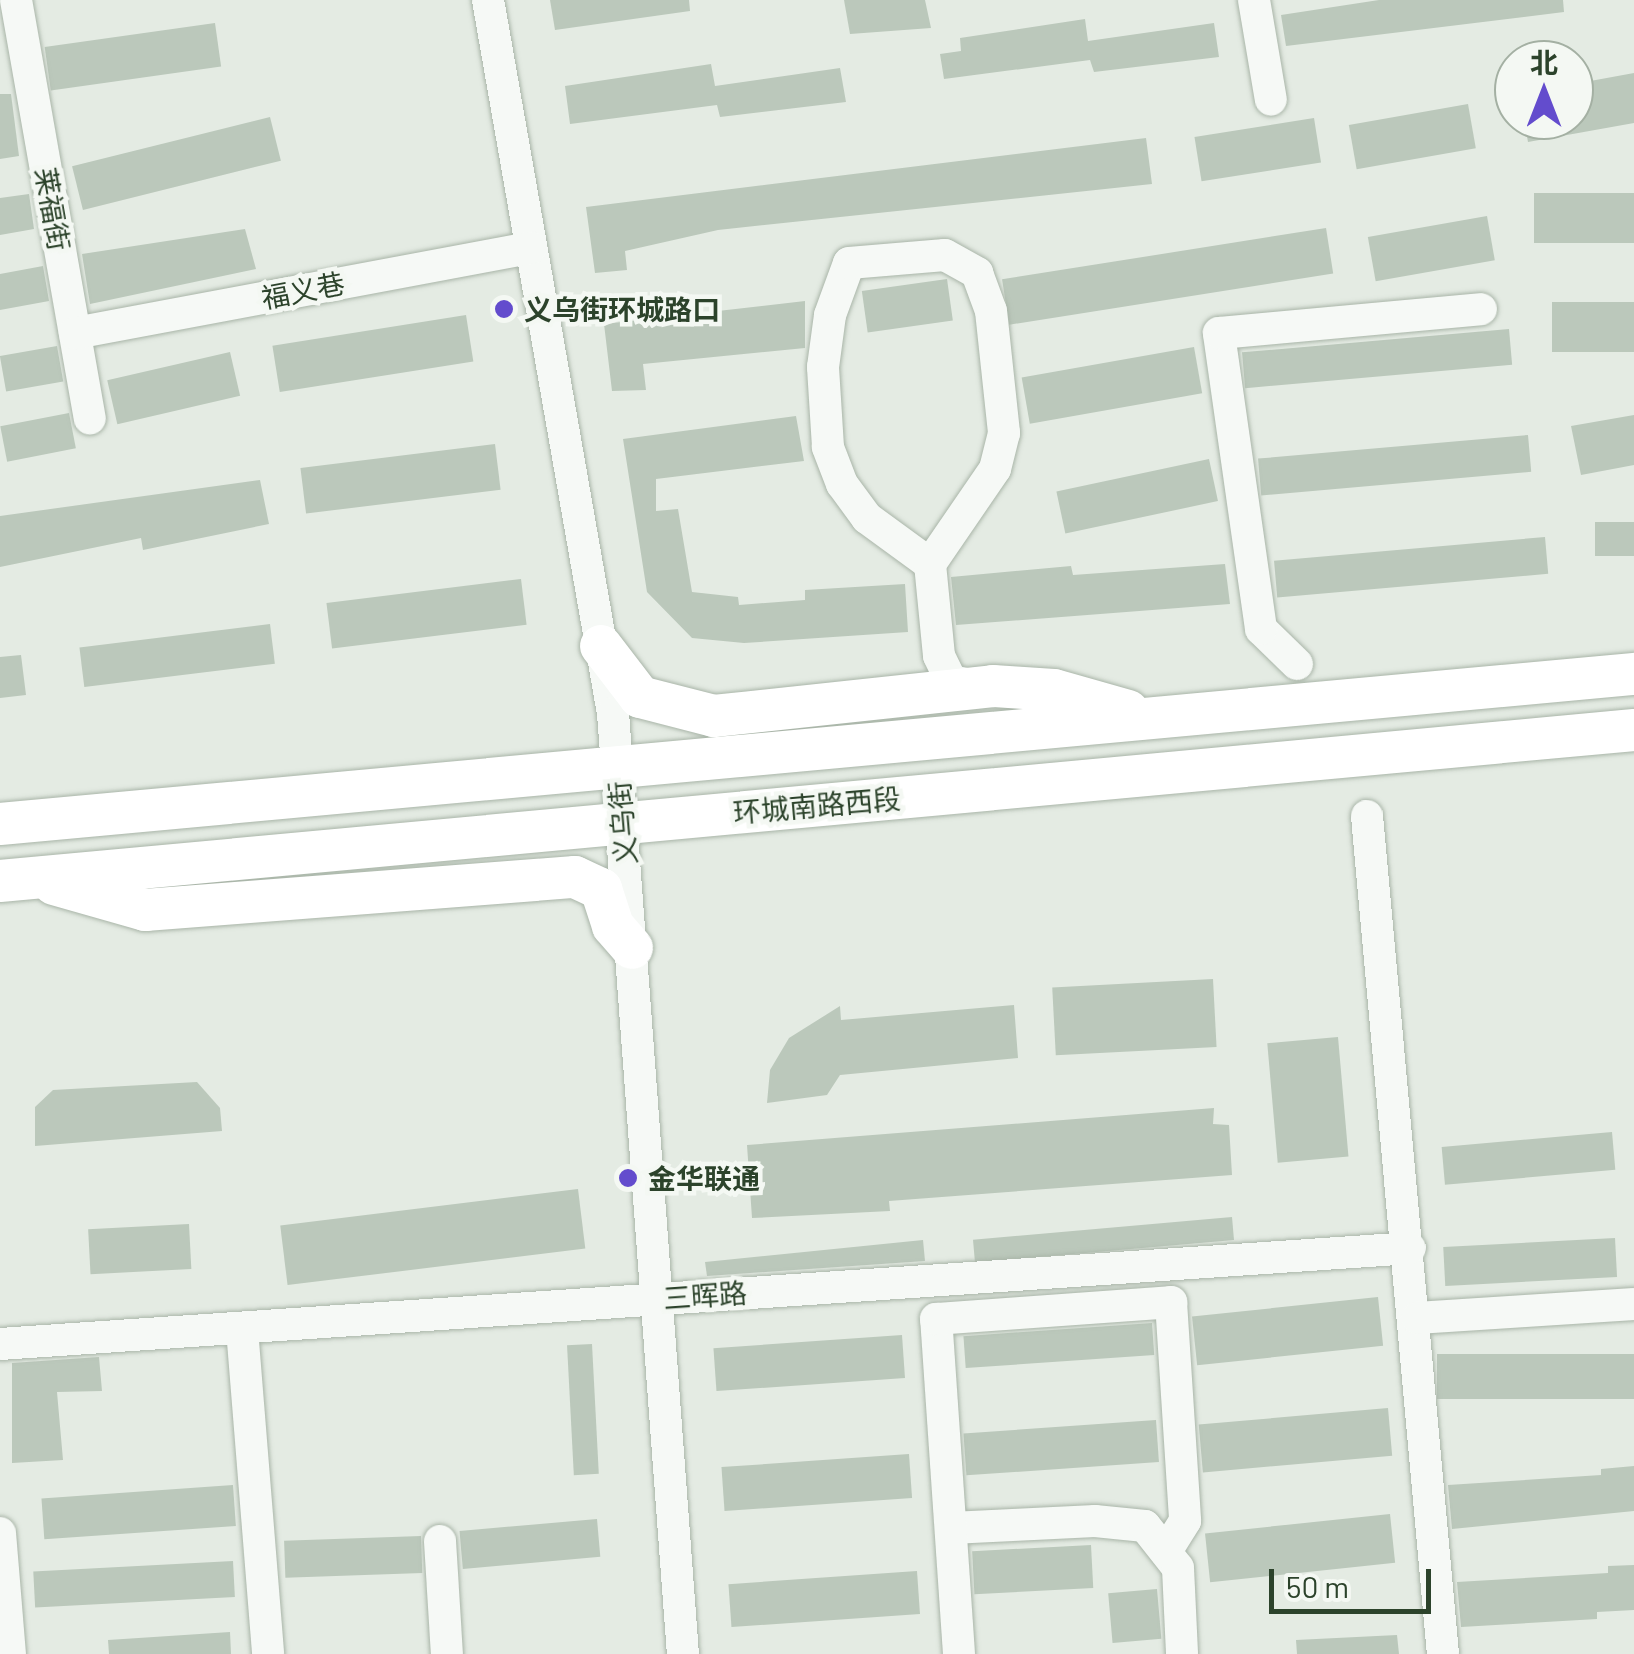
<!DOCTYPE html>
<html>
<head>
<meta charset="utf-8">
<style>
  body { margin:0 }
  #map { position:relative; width:1634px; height:1654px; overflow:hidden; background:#e4ebe3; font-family:Barlow,"Noto Sans SC",sans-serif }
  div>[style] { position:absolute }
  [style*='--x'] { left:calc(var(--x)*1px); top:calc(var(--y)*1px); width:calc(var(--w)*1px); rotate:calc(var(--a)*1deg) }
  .building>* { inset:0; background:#bbc8bb; transform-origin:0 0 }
  .roads { filter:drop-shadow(0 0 2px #a9b5a8) drop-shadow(0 0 2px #a9b5a8) }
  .minor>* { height:32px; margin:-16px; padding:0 16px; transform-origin:16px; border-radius:16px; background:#f6f9f6 }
  .major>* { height:42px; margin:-21px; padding:0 21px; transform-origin:21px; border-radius:21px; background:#fff }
  .dots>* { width:28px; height:28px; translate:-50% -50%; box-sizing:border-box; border:5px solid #f4f8f3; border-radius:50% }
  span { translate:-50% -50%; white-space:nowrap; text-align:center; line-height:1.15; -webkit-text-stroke:9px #f4f8f3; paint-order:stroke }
  .street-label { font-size:28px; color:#2c432b }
  .poi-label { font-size:28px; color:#2c432b; font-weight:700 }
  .left { translate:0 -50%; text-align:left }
  .north { position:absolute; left:1494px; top:40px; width:100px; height:100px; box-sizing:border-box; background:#f4f8f3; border:2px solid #a4b0a3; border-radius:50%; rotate:0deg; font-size:28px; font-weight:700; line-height:40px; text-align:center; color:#2c432b }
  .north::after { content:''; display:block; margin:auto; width:35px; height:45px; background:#634ccd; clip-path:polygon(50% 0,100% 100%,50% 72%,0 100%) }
  .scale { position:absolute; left:1269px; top:1569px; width:162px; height:45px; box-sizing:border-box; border:5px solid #2c432b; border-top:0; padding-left:12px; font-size:30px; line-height:35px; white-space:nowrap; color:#2c432b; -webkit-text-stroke:8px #f4f8f3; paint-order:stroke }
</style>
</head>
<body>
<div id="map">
  <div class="building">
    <div style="clip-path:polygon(550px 0,689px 0,690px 11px,555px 30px)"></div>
    <div style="clip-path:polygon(844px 0,925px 0,931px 28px,850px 34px)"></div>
    <div style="clip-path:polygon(1379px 0,1563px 0,1564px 12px,1286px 46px,1281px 15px)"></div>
    <div style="clip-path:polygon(1085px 19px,1088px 41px,1214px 23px,1219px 57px,1094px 72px,1090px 60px,944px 79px,940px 54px,961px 51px,960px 38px)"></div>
    <div style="left:215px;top:23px;width:44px;height:172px;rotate:82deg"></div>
    <div style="clip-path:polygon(711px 64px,715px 86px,840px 68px,846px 102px,720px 117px,717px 105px,570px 124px,565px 86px)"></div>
    <div style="clip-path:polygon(1634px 73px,1634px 123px,1528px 142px,1524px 120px,1574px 120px,1574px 84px)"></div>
    <div style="clip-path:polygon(0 94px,11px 94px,19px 156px,0 159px)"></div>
    <div style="left:1468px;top:104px;width:45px;height:121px;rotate:80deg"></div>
    <div style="left:270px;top:117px;width:45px;height:204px;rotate:76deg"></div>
    <div style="left:1314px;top:118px;width:45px;height:121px;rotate:81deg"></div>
    <div style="clip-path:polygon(1146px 138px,1152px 184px,718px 230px,625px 251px,627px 270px,595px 273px,586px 207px)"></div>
    <div style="left:1634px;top:193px;width:50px;height:100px;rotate:90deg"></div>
    <div style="clip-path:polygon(29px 194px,34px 229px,0 235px,0 198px)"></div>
    <div style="left:1487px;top:216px;width:45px;height:121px;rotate:80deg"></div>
    <div style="left:1326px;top:228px;width:46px;height:328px;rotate:81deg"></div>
    <div style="clip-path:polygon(245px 229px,256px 269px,90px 304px,82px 254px)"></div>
    <div style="clip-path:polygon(43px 266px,49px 301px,0 310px,0 274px)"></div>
    <div style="left:947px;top:279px;width:42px;height:86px;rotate:82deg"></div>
    <div style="clip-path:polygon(805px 301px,805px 348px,643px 364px,646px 390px,612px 391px,604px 324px)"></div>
    <div style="left:1634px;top:302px;width:50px;height:82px;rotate:90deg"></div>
    <div style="left:466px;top:315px;width:47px;height:196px;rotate:81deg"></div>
    <div style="left:1509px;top:329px;width:36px;height:268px;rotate:85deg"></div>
    <div style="left:57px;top:346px;width:36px;height:58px;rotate:80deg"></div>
    <div style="left:1194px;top:347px;width:47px;height:175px;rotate:80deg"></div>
    <div style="left:230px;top:352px;width:45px;height:126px;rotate:77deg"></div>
    <div style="left:69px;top:413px;width:36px;height:70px;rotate:79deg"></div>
    <div style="clip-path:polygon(1634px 415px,1634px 465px,1581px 475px,1571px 426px)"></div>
    <div style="clip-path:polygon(796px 416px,804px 461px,656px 479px,656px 511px,678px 509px,692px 592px,738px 597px,739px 605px,805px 600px,805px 590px,905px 584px,908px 632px,744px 643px,692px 638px,647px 592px,623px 439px)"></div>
    <div style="left:1528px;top:435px;width:37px;height:271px;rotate:85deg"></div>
    <div style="left:495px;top:444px;width:46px;height:196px;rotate:83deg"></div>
    <div style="left:1209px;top:459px;width:43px;height:156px;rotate:78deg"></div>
    <div style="clip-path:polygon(260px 480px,269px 524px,143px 550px,141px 538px,0 567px,0 516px)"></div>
    <div style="left:1634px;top:522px;width:34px;height:39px;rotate:90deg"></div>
    <div style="left:1545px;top:537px;width:37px;height:272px;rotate:85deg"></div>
    <div style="clip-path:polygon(1225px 564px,1230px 604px,956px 625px,951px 577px,1071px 566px,1073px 575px)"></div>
    <div style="left:521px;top:579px;width:46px;height:196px;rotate:83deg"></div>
    <div style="left:270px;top:624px;width:40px;height:192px;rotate:83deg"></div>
    <div style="clip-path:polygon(21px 655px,26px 695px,0 698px,0 657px)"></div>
    <div style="left:1213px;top:979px;width:68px;height:161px;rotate:87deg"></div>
    <div style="clip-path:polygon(1014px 1005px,1018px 1058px,840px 1075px,827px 1095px,767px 1103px,770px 1070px,789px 1038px,840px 1006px,841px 1020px)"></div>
    <div style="left:1338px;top:1037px;width:120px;height:71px;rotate:85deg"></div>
    <div style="clip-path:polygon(197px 1082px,220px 1108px,222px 1131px,35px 1146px,35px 1107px,53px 1090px)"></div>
    <div style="clip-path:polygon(1214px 1108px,1213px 1124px,1229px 1125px,1232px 1175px,889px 1201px,890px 1211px,752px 1218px,747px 1145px)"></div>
    <div style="left:1612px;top:1132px;width:38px;height:171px;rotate:85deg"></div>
    <div style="left:578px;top:1189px;width:60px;height:300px;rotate:83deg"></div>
    <div style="left:1232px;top:1217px;width:23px;height:260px;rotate:85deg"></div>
    <div style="left:189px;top:1224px;width:45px;height:101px;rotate:87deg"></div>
    <div style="left:1615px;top:1238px;width:39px;height:172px;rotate:87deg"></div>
    <div style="clip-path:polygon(923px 1240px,925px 1261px,707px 1276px,705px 1262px)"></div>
    <div style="left:1378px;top:1297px;width:49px;height:187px;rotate:84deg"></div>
    <div style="left:1152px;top:1323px;width:32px;height:189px;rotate:86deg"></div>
    <div style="left:902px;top:1335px;width:43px;height:189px;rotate:86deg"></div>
    <div style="left:592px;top:1344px;width:130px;height:25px;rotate:87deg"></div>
    <div style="left:1634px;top:1354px;width:45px;height:197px;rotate:90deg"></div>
    <div style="clip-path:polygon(99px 1357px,102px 1391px,57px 1392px,63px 1460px,12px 1463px,12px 1363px)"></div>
    <div style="left:1388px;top:1408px;width:48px;height:190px;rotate:85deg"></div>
    <div style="left:1156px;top:1420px;width:42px;height:193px;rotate:86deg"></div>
    <div style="left:909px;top:1454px;width:44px;height:188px;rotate:86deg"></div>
    <div style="clip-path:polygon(1634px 1466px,1634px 1511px,1452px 1529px,1448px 1485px,1601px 1475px,1601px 1469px)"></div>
    <div style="left:233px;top:1485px;width:41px;height:192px;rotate:86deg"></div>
    <div style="left:1390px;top:1514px;width:49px;height:186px;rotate:84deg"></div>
    <div style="left:597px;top:1519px;width:38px;height:138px;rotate:85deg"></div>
    <div style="left:421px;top:1536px;width:37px;height:137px;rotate:88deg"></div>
    <div style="left:1091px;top:1545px;width:43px;height:119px;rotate:87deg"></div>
    <div style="left:233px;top:1561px;width:36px;height:200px;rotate:87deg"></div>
    <div style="clip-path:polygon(1634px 1565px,1634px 1610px,1597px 1612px,1597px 1619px,1461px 1627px,1457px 1582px,1608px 1573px,1608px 1566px)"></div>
    <div style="left:917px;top:1571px;width:43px;height:189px;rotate:86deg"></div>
    <div style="left:1157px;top:1589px;width:50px;height:49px;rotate:85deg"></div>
    <div style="clip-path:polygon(230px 1632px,231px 1654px,109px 1654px,108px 1640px)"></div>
    <div style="clip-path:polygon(1397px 1635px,1399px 1654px,1297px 1654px,1296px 1640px)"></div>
  </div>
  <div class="roads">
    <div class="minor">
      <div style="--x:16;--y:0;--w:425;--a:80"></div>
      <div style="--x:488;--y:0;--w:724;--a:80.06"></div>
      <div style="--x:613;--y:713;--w:944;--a:85.75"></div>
      <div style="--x:1254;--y:0;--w:101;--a:80.4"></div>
      <div style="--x:75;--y:333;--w:464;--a:-10.6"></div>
      <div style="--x:930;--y:564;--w:78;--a:-143.9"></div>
      <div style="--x:867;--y:518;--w:42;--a:-126.3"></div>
      <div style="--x:842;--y:484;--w:40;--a:-111"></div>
      <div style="--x:828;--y:447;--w:80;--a:-93.6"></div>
      <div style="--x:823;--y:367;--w:52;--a:-82.3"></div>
      <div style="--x:830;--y:315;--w:55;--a:-69.9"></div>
      <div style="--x:849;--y:263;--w:96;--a:-4.8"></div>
      <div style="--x:945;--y:255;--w:37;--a:29"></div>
      <div style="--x:977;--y:273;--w:40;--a:69.8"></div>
      <div style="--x:991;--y:311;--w:123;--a:83.9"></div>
      <div style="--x:1004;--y:433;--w:37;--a:104"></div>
      <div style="--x:995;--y:469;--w:115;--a:124.4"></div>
      <div style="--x:930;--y:564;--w:92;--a:84.4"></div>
      <div style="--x:939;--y:656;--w:28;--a:64"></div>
      <div style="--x:951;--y:681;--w:31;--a:11"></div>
      <div style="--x:1297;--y:664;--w:50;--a:-135.8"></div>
      <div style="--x:1261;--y:629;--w:299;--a:-98.1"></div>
      <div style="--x:1219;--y:333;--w:263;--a:-5.2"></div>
      <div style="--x:1367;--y:816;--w:841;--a:84.82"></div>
      <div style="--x:1417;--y:1318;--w:217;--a:-3.7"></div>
      <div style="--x:242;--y:1329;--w:326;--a:85.4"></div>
      <div style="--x:0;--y:1344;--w:1413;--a:-3.89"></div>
      <div style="--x:951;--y:1528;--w:144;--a:-2.8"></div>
      <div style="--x:1095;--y:1521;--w:50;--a:5.7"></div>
      <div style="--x:1145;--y:1526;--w:53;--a:51.8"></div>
      <div style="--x:1178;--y:1568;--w:86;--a:87.3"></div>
      <div style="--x:0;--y:1533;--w:121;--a:85.3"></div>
      <div style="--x:440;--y:1541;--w:113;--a:86.5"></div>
      <div style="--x:959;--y:1654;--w:336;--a:-93.9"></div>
      <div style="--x:936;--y:1319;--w:236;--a:-4.1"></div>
      <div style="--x:1171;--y:1302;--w:219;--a:86.3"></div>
      <div style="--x:1185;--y:1521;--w:36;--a:122"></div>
    </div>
    <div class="major">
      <div style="--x:601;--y:646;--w:64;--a:52.6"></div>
      <div style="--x:640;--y:697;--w:76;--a:14.4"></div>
      <div style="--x:714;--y:716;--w:281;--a:-6.1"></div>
      <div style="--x:993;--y:686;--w:61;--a:3.8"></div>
      <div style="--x:1054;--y:690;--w:77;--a:15.8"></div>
      <div style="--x:0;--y:824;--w:1641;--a:-5.25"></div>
      <div style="--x:0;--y:881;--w:1641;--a:-5.28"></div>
      <div style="--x:54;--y:884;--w:95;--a:15.9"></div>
      <div style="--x:145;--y:910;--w:431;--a:-4.4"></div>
      <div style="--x:575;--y:877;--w:29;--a:25"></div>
      <div style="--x:601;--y:889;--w:39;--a:72"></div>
      <div style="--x:613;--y:926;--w:29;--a:49"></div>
    </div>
  </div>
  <div class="dots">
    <div style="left:504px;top:309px;background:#634ccd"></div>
    <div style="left:628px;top:1178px;background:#634ccd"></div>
  </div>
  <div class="street-label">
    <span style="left:53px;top:209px;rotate:80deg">莱福街</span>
    <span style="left:303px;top:290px;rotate:-11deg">福义巷</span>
    <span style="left:817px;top:805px;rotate:-5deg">环城南路西段</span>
    <span style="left:622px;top:823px;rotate:-95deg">义乌街</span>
    <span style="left:705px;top:1295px;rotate:-4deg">三晖路</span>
  </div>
  <div class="poi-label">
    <span class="left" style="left:524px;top:309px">义乌街环城路口</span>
    <span class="left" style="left:648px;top:1178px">金华联通</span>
  </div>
  <div class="north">北</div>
  <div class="scale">50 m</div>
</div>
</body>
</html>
